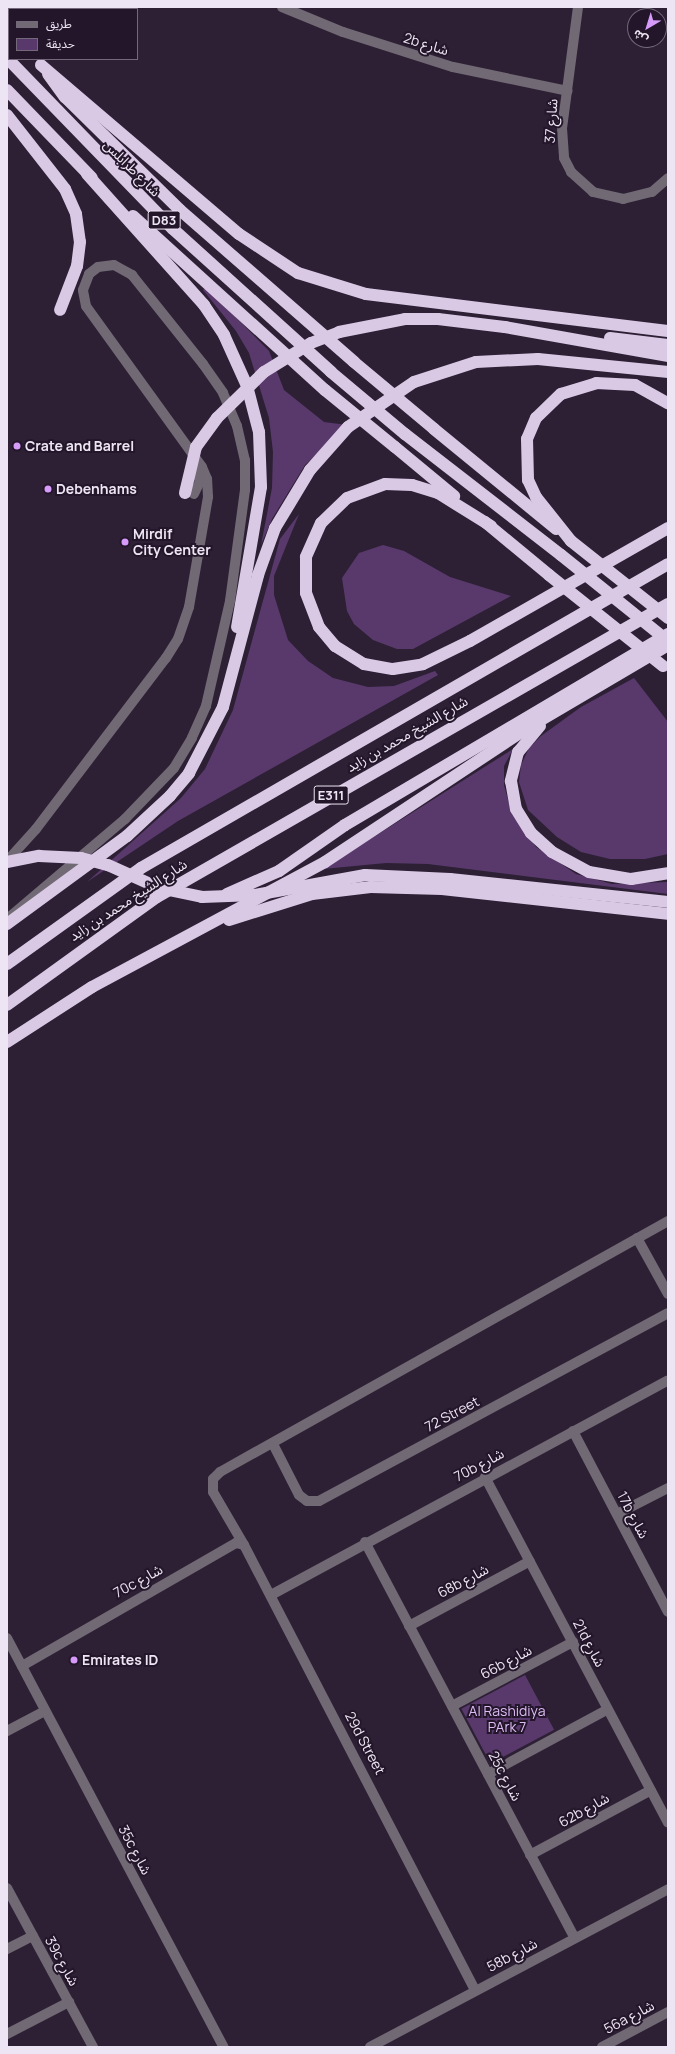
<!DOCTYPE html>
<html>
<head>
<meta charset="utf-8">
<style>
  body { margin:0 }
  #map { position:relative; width:675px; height:2054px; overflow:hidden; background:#2d2035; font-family:Manrope,"Noto Sans Arabic",sans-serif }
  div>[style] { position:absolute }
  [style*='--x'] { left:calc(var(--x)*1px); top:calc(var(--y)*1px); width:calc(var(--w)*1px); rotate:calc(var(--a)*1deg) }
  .green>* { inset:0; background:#59396c; transform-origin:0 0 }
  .minor>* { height:10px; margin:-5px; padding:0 5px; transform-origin:5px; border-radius:5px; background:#716a75 }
  .highway>* { height:12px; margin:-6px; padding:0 6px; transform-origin:6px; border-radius:6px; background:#dac9e5 }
  .highway-bridge>* { height:12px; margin:-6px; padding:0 6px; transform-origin:6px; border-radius:6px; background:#dac9e5 }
  .dots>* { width:11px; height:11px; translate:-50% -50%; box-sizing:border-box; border:2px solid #23162b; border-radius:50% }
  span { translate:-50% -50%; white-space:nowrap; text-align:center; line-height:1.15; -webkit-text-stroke:4px #23162b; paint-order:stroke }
  .shield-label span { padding:1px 3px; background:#23162b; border:1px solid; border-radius:3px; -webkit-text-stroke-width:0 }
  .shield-label { font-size:13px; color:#ede5f3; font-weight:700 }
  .street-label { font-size:14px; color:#ede5f3 }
  .poi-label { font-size:14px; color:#ede5f3; font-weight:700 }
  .left { translate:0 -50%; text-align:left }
  .park-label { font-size:14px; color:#debcf4 }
  .frame { position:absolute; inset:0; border:8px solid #ede5f3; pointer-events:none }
  .legend { position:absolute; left:8px; top:8px; width:130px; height:52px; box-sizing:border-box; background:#23162b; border:1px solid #74697b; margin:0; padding:5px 7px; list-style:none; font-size:12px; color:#ede5f3 }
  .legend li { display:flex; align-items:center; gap:8px; height:20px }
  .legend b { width:20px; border:1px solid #74697b }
  .north { position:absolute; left:627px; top:8px; width:40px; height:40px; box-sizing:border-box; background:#23162b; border:1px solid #74697b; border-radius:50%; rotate:218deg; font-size:11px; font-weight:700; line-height:16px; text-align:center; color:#ede5f3 }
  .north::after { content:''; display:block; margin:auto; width:14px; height:18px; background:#d69bfa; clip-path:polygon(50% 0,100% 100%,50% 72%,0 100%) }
</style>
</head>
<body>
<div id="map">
  <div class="green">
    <div style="clip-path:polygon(206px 287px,269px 351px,284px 390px,324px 422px,347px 425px,305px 465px,272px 519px,261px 545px,272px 488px,273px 452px,269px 418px,249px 353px,236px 331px,203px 290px)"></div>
    <div style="clip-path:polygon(299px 514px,274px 576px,274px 595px,288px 640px,308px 661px,333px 678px,368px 687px,394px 686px,435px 671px,438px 675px,178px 821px,87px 882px,181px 798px,205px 769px,233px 710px,280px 539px)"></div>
    <div style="clip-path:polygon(383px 545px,404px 551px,450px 577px,511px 596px,413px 649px,397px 649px,373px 640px,354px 624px,347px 611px,342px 578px,359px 553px)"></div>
    <div style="clip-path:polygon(634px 678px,668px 722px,668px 854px,645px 859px,610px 859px,581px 852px,557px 837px,528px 810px,519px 782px,521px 765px,529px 748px,541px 736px,581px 707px)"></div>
    <div style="clip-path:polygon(513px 749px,504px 766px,504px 785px,511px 811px,536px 847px,576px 874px,612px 884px,668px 882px,668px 894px,428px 864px,386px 863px,323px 869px)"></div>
    <div style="left:525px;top:1675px;width:62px;height:72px;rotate:62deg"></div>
  </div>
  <div class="minor">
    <div style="--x:282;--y:7;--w:66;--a:22.3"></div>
    <div style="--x:343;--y:32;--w:115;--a:17.7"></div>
    <div style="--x:453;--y:67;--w:117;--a:11.8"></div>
    <div style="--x:578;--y:7;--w:122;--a:97.5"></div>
    <div style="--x:562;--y:128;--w:30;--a:86"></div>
    <div style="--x:564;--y:158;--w:16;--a:63"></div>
    <div style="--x:571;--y:172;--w:30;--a:42"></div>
    <div style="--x:593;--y:192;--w:31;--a:13"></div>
    <div style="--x:623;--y:199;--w:30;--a:-14"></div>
    <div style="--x:652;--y:192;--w:21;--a:-41"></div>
    <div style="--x:194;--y:494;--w:14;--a:-65"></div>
    <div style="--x:200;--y:481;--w:11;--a:-112"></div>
    <div style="--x:7;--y:861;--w:43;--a:-47.8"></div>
    <div style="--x:36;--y:829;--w:215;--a:-52.8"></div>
    <div style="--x:166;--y:658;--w:22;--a:-58"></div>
    <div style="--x:178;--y:639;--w:34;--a:-71"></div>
    <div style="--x:189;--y:607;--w:112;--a:-80.2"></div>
    <div style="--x:208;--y:497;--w:18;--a:-93"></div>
    <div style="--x:207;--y:479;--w:13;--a:-113"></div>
    <div style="--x:202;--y:467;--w:198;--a:-125.8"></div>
    <div style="--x:86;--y:306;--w:16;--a:-101"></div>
    <div style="--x:83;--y:290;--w:17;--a:-69"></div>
    <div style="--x:89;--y:274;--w:11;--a:-38"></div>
    <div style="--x:98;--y:267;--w:16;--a:-7"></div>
    <div style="--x:114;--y:265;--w:21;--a:29"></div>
    <div style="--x:132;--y:275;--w:114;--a:51.4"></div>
    <div style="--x:203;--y:364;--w:35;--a:55"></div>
    <div style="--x:223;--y:393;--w:36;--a:67"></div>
    <div style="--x:237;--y:426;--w:35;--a:77"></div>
    <div style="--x:245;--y:460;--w:30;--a:90"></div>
    <div style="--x:245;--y:490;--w:112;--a:97.7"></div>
    <div style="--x:230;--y:601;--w:108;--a:102.9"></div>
    <div style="--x:206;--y:706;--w:35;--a:114"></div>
    <div style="--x:192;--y:738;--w:35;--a:121"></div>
    <div style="--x:174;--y:768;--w:71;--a:133.9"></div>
    <div style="--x:125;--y:819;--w:155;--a:139.7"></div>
    <div style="--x:637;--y:1238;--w:64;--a:61"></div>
    <div style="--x:573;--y:1431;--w:204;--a:62.3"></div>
    <div style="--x:273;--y:1444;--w:57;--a:63"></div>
    <div style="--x:299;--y:1495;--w:10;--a:37"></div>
    <div style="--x:307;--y:1501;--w:12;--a:0"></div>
    <div style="--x:319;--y:1501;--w:396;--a:-28.3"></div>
    <div style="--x:485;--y:1477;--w:391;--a:62.1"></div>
    <div style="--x:617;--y:1514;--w:57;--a:-27"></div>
    <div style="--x:365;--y:1542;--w:448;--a:62.1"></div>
    <div style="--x:244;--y:1545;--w:61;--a:-120.3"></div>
    <div style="--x:213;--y:1492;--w:13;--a:-90"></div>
    <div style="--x:213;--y:1479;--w:10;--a:-45"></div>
    <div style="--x:220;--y:1472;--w:514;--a:-29.26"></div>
    <div style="--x:271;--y:1595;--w:451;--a:-28.4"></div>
    <div style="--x:409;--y:1626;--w:137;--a:-28.2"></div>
    <div style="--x:7;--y:1638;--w:463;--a:62.1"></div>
    <div style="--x:22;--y:1666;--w:247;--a:-29.9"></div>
    <div style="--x:236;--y:1543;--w:8;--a:14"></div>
    <div style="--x:244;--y:1545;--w:501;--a:62.57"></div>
    <div style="--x:452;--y:1706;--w:137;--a:-27.9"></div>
    <div style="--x:7;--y:1731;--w:43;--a:-27.8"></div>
    <div style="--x:488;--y:1774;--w:136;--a:-28.4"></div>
    <div style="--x:530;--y:1855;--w:137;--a:-28.2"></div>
    <div style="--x:7;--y:1888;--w:181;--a:61.6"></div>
    <div style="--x:7;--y:1949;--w:29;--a:-27"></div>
    <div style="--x:7;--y:2034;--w:70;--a:-27.3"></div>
    <div style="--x:370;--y:2047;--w:337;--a:-27.9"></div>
    <div style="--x:602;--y:2047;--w:75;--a:-27.9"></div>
  </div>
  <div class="highway">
    <div style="--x:7;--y:26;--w:3;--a:45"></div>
    <div style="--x:7;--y:58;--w:238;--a:45.9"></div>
    <div style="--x:173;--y:229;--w:213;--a:42.1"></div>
    <div style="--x:41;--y:65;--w:260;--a:40.5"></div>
    <div style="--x:239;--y:234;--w:71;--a:33.5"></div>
    <div style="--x:298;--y:273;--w:71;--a:17.2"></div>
    <div style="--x:366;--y:294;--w:304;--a:7"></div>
    <div style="--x:48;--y:74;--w:29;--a:54"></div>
    <div style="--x:65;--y:97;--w:161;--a:44.5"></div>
    <div style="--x:180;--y:210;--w:231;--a:41.1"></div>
    <div style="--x:7;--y:90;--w:122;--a:46"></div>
    <div style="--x:7;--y:115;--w:94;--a:51.9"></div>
    <div style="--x:65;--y:189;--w:27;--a:66"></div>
    <div style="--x:76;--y:214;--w:28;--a:82"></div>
    <div style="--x:80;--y:242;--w:24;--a:97"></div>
    <div style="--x:77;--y:266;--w:47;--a:111.1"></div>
    <div style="--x:87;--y:174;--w:176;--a:48.2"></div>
    <div style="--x:204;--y:305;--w:36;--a:56"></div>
    <div style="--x:224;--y:335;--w:56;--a:65.7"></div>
    <div style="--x:247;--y:386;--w:48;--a:75.4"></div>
    <div style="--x:259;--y:432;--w:55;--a:87.9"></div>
    <div style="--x:261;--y:487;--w:142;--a:99.7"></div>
    <div style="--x:133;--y:216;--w:259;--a:42.2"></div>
    <div style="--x:505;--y:327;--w:166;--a:10.1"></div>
    <div style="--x:610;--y:338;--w:58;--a:6.9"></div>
    <div style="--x:434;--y:429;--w:158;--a:39.3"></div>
    <div style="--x:405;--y:434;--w:197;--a:37.8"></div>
    <div style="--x:395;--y:447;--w:77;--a:39.7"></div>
    <div style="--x:485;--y:522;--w:83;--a:39.6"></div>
    <div style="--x:491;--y:526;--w:62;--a:-148.1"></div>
    <div style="--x:438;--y:493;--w:27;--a:-163"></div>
    <div style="--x:412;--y:485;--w:27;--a:-178"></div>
    <div style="--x:385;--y:484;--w:40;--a:159.8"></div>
    <div style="--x:347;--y:498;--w:36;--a:136"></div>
    <div style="--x:321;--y:523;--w:37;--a:114"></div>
    <div style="--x:306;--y:557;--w:36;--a:90"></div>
    <div style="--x:306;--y:593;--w:36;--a:69"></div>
    <div style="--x:319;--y:627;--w:25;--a:50"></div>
    <div style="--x:335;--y:646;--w:34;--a:32"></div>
    <div style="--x:364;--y:664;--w:29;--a:10"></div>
    <div style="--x:393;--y:669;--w:30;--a:-9"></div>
    <div style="--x:423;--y:664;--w:52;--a:-26.1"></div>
    <div style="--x:470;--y:641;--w:228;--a:-29.7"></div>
    <div style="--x:571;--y:541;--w:56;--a:-128.5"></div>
    <div style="--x:536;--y:497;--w:19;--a:-115"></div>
    <div style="--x:528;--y:480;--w:41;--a:-91.4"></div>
    <div style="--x:527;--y:439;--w:23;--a:-67"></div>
    <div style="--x:536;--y:418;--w:35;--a:-44"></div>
    <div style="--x:561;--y:394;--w:37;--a:-17"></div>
    <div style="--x:596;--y:383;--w:39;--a:3"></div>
    <div style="--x:635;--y:385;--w:38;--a:29"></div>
    <div style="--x:540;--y:726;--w:34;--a:130"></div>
    <div style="--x:518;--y:752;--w:30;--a:104"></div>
    <div style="--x:511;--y:781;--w:28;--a:80"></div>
    <div style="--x:516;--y:809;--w:28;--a:58"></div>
    <div style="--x:531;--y:833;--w:28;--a:42"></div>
    <div style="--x:552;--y:852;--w:42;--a:28.4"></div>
    <div style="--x:589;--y:872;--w:43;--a:9.5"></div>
    <div style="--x:631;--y:879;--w:37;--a:-9"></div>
    <div style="--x:450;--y:879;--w:219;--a:6"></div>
    <div style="--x:227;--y:894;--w:57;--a:-23.9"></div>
    <div style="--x:279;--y:871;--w:80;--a:-34.9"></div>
    <div style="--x:345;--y:825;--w:375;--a:-30.6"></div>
    <div style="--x:229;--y:920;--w:87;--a:-17.4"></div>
    <div style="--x:312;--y:894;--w:59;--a:-6.8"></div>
    <div style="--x:371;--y:887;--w:71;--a:1.6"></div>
    <div style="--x:442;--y:889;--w:227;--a:6.3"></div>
    <div style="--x:7;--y:924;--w:149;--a:-36.3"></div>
    <div style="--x:127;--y:836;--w:59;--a:-42.9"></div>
    <div style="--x:170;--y:796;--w:30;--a:-50"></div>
    <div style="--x:189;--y:773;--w:74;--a:-62.7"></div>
    <div style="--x:223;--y:707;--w:137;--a:-75.1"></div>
    <div style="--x:258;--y:575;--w:50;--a:-70.1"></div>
    <div style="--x:275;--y:528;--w:68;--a:-58.9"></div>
    <div style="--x:310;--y:470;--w:57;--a:-48.5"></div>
    <div style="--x:348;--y:427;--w:80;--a:-34.3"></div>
    <div style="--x:414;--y:382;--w:65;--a:-17.9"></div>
    <div style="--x:476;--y:362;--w:62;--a:-2.8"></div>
    <div style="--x:538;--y:359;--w:131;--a:5.7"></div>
    <div style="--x:7;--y:964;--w:165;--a:-35.6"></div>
    <div style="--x:141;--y:868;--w:608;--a:-29.98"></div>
    <div style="--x:7;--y:1005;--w:185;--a:-35.8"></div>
    <div style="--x:157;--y:897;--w:589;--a:-29.83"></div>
    <div style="--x:7;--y:1042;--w:101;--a:-32.9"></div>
    <div style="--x:92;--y:987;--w:264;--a:-28.2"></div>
    <div style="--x:325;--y:862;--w:245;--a:-33.5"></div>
    <div style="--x:529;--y:727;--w:161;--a:-30.5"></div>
  </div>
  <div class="highway-bridge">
    <div style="--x:354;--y:362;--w:104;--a:39.9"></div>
    <div style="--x:331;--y:372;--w:97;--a:40"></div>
    <div style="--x:325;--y:390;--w:90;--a:39.2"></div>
    <div style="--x:185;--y:493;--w:47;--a:-76.6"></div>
    <div style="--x:196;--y:447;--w:36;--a:-54"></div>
    <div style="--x:217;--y:418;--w:66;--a:-44.4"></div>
    <div style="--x:264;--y:372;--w:55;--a:-31.7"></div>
    <div style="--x:311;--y:343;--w:30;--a:-21"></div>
    <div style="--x:339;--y:332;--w:67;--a:-11.1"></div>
    <div style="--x:405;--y:319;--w:33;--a:0"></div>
    <div style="--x:438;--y:319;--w:67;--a:6.8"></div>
    <div style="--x:571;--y:541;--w:124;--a:38.4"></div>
    <div style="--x:561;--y:555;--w:137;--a:38.8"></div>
    <div style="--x:549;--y:575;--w:146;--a:38.6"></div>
    <div style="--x:7;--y:862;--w:33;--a:-11"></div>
    <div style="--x:39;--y:856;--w:42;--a:2.7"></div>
    <div style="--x:81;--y:858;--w:28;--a:15"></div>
    <div style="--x:108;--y:865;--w:56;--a:24.3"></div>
    <div style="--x:159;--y:888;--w:44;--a:11.8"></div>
    <div style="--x:202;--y:897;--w:53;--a:-2.2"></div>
    <div style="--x:255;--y:895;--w:112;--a:-10.3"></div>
    <div style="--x:365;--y:875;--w:85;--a:2.7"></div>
  </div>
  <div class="dots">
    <div style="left:17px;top:446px;background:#d69bfa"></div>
    <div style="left:48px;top:489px;background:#d69bfa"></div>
    <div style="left:125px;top:542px;background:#d69bfa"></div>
    <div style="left:74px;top:1660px;background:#d69bfa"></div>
  </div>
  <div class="shield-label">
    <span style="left:164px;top:220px">D83</span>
    <span style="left:331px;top:795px">E311</span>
  </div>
  <div class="street-label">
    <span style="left:426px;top:44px;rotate:17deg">2b شارع</span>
    <span style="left:551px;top:121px;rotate:-86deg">شارع 37</span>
    <span style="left:132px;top:168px;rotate:45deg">شارع طرابلس</span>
    <span style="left:407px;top:734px;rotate:-30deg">شارع الشيخ محمد بن زايد</span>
    <span style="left:128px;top:900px;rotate:-33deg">شارع الشيخ محمد بن زايد</span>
    <span style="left:452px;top:1414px;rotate:-28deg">72 Street</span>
    <span style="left:479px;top:1465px;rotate:-28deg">70b شارع</span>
    <span style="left:633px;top:1515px;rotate:62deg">17b شارع</span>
    <span style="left:138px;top:1581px;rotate:-29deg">70c شارع</span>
    <span style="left:463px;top:1581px;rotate:-28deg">68b شارع</span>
    <span style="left:589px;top:1643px;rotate:62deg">21d شارع</span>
    <span style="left:506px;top:1662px;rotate:-28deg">66b شارع</span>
    <span style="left:365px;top:1743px;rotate:62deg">29d Street</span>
    <span style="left:505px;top:1776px;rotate:62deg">25c شارع</span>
    <span style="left:584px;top:1810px;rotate:-29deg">62b شارع</span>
    <span style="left:135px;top:1850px;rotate:62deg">35c شارع</span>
    <span style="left:512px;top:1955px;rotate:-28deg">58b شارع</span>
    <span style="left:62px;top:1961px;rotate:61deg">39c شارع</span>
    <span style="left:629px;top:2017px;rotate:-28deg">56a شارع</span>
  </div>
  <div class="poi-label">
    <span class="left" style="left:25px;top:446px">Crate and Barrel</span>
    <span class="left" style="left:56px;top:489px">Debenhams</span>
    <span class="left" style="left:133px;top:542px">Mirdif<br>City Center</span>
    <span class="left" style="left:82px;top:1660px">Emirates ID</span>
  </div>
  <div class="park-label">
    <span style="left:507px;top:1719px">Al Rashidiya<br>PArk 7</span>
  </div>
  <div class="frame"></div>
  <ul class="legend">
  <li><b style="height:5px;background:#716a75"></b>طريق</li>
  <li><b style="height:11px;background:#59396c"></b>حديقة</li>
  </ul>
  <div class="north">ش</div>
</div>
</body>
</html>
